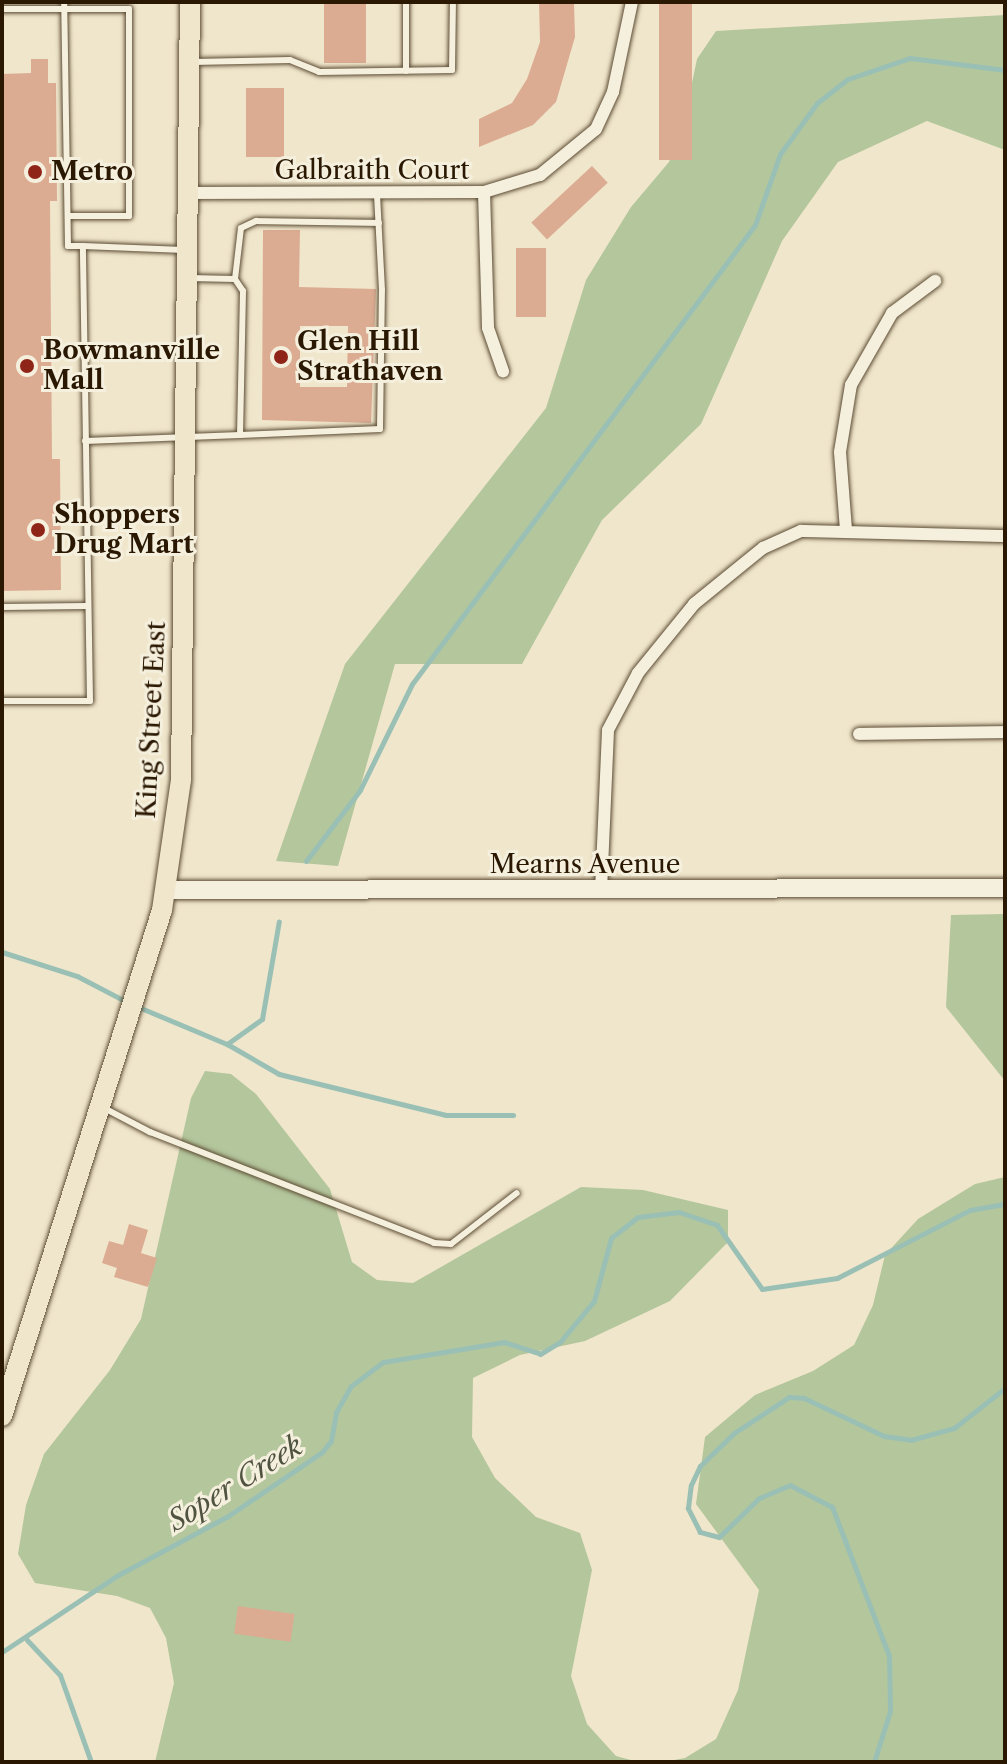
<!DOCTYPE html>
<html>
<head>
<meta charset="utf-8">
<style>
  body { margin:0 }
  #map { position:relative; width:1007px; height:1764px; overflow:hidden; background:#f0e6cb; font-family:"Libre Caslon Text",serif }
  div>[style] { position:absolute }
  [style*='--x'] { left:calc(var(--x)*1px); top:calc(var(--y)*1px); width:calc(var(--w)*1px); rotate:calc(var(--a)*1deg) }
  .green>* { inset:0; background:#b4c69c }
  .stream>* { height:5px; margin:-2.5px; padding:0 2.5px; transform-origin:2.5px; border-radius:2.5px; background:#9ac0b5 }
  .building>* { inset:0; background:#dbac92; transform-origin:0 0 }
  .roads { filter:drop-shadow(0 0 2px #5c4c34) drop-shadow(0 0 2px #5c4c34) }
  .lane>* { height:6px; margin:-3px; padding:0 3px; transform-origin:3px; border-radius:3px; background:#f5efdd }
  .street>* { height:12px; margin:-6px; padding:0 6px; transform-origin:6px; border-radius:6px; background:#f5efdd }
  .secondary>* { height:18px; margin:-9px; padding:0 9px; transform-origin:9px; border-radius:9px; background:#f5efdd }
  .primary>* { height:20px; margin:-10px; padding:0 10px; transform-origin:10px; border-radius:10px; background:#f0e6cb }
  .dots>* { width:22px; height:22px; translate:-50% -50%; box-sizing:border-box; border:4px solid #f5efdd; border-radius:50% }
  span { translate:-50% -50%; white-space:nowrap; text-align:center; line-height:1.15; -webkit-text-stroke:6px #f5efdd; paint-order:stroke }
  .street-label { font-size:26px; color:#2a1802 }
  .poi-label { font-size:26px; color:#2a1802; font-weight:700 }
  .left { translate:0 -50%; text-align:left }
  .water-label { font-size:28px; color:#515341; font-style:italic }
  .frame { position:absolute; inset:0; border:4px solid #2a1802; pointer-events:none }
</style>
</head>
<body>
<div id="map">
  <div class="green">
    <div style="clip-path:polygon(1005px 15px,1005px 150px,927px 121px,838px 162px,782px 241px,701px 424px,602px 520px,522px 664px,395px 664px,338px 866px,276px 861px,345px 664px,546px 408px,586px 280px,631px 207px,669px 162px,683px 126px,697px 59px,716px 31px)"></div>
    <div style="clip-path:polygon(1005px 914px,1005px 1081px,946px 1007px,951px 915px)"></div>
    <div style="clip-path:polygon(205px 1071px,231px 1074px,256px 1094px,330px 1189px,352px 1262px,377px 1280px,413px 1283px,581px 1187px,643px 1190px,728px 1210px,728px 1242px,670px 1301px,585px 1341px,520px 1355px,473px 1378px,472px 1437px,495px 1478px,536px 1517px,580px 1533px,592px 1570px,571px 1676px,587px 1724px,616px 1756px,638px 1762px,155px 1762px,174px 1683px,166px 1638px,150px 1608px,117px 1596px,35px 1583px,18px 1554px,26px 1505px,44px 1454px,110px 1370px,141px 1319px,191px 1098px)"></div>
    <div style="clip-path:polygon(1005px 1177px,1005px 1762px,663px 1762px,685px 1758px,716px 1739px,738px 1690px,759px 1590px,696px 1504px,705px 1437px,755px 1395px,813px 1371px,854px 1345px,873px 1305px,885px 1255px,918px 1219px,975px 1184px)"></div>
  </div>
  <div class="stream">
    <div style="--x:306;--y:861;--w:89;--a:-52.7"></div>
    <div style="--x:360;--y:790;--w:118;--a:-63.9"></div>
    <div style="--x:412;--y:684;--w:573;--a:-53.23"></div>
    <div style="--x:755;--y:225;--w:75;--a:-70.6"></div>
    <div style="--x:780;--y:154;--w:63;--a:-54"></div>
    <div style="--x:817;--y:103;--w:39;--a:-38"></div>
    <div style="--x:848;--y:79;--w:65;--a:-18.7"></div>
    <div style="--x:910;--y:58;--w:96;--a:7.2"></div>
    <div style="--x:2;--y:952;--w:79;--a:17.7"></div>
    <div style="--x:77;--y:976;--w:56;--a:27.5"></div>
    <div style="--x:136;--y:1006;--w:99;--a:22.7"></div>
    <div style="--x:227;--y:1044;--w:60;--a:30"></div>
    <div style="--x:279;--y:1074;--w:172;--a:13.8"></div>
    <div style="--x:446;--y:1115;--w:67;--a:0"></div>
    <div style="--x:227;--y:1044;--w:43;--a:-35.5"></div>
    <div style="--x:262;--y:1019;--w:99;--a:-80.2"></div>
    <div style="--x:27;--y:1640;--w:48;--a:46.7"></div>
    <div style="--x:60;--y:1675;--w:92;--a:70.4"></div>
    <div style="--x:2;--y:1652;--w:139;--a:-33.6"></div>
    <div style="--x:118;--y:1575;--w:125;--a:-28.2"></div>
    <div style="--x:228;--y:1516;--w:114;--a:-34.2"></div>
    <div style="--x:322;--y:1452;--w:14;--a:-51"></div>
    <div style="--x:331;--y:1441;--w:29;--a:-80"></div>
    <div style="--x:336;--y:1412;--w:30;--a:-60"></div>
    <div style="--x:351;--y:1386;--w:40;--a:-37"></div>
    <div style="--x:383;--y:1362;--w:123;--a:-9.4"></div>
    <div style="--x:504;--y:1342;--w:38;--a:18"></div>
    <div style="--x:540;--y:1354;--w:23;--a:-31"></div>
    <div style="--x:560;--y:1342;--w:53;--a:-50.3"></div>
    <div style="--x:594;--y:1301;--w:65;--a:-74.9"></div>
    <div style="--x:611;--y:1238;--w:34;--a:-38"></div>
    <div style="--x:638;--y:1217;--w:41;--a:-7"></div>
    <div style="--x:679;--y:1212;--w:40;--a:18.9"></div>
    <div style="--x:717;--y:1225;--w:78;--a:54.9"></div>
    <div style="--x:762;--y:1289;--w:76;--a:-8.3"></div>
    <div style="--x:837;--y:1278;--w:149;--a:-27.1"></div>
    <div style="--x:970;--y:1210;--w:36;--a:-10"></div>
    <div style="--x:874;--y:1762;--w:53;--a:-72.6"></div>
    <div style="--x:890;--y:1711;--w:55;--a:-91"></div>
    <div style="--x:889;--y:1656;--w:160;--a:-110.9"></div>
    <div style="--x:832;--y:1507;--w:47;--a:-152.4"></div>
    <div style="--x:790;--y:1485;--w:34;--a:157"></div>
    <div style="--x:759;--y:1498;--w:56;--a:135.7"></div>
    <div style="--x:719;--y:1537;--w:20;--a:-165"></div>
    <div style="--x:700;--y:1532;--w:27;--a:-117"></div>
    <div style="--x:688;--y:1508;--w:23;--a:-83"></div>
    <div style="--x:691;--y:1485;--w:21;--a:-65"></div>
    <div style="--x:700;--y:1466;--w:47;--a:-44.1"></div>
    <div style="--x:734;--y:1433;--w:66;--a:-33.2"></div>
    <div style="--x:789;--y:1397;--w:15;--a:4"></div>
    <div style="--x:804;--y:1398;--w:89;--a:25.4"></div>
    <div style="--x:884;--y:1436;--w:27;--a:8"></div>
    <div style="--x:911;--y:1440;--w:45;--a:-15.6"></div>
    <div style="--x:954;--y:1428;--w:65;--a:-38.1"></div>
  </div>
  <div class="building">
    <div style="left:324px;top:2px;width:42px;height:61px"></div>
    <div style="clip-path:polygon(539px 2px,574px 2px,575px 37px,556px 102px,533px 125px,479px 147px,479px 119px,512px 103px,527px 79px,540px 42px)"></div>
    <div style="left:659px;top:2px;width:33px;height:158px"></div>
    <div style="clip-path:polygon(31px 59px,48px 59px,48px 83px,56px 83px,57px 201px,50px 201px,52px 459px,60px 459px,61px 590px,2px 591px,2px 74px,31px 73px)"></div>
    <div style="left:246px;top:88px;width:38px;height:69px"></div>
    <div style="left:592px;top:166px;width:23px;height:83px;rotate:47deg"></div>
    <div style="clip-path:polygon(evenodd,263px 230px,300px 230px,299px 287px,376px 289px,371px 423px,262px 420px,263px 230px,300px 326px,348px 326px,347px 387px,300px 387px,300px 326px)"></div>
    <div style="left:516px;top:248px;width:30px;height:69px"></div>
    <div style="clip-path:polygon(129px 1224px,148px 1230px,141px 1253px,157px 1258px,148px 1287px,114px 1277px,117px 1268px,102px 1263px,109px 1241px,123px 1245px)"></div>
    <div style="left:238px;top:1606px;width:57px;height:28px;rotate:8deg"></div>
  </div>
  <div class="roads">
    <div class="lane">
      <div style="--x:2;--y:9;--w:127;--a:0"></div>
      <div style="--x:129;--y:9;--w:207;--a:90"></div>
      <div style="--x:129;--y:216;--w:60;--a:180"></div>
      <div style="--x:193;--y:62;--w:97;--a:-1.2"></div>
      <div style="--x:290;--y:60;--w:31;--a:22"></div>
      <div style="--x:319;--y:72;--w:133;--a:-0.9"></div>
      <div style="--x:452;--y:70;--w:68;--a:-89.2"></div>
      <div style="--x:406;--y:71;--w:69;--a:-90"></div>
      <div style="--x:83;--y:246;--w:101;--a:2.3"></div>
      <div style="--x:189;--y:278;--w:46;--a:1.2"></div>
      <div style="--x:240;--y:435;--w:140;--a:-2.5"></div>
      <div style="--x:380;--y:429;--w:139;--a:-89.2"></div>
      <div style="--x:382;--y:290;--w:97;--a:-93"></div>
      <div style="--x:85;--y:441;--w:155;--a:-2.2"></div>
      <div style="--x:240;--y:435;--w:144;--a:-88.8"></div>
      <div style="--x:243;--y:291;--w:14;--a:-124"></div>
      <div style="--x:235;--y:279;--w:51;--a:-83.3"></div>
      <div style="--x:241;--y:228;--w:17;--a:-25"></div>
      <div style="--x:256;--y:221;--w:123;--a:0.9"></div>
      <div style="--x:2;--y:607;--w:84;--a:-0.7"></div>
      <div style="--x:2;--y:701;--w:88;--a:0"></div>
      <div style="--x:90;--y:701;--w:455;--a:-90.9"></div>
      <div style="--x:83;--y:246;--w:15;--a:180"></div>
      <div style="--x:68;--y:246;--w:244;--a:-90.9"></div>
      <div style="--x:104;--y:1108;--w:52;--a:27.6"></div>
      <div style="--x:150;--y:1132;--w:305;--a:21.3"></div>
      <div style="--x:434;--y:1243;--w:17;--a:3"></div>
      <div style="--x:451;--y:1244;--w:83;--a:-37.7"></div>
    </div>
    <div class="street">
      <div style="--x:484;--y:192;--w:136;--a:88.3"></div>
      <div style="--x:488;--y:328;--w:46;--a:70.8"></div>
      <div style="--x:188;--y:193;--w:296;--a:-0.2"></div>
      <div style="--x:484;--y:192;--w:59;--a:-16.9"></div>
      <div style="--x:540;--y:175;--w:72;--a:-39.4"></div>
      <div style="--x:596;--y:129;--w:41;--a:-65.3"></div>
      <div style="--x:613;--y:92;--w:92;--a:-78.1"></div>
      <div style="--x:846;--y:530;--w:78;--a:-94.4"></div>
      <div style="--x:840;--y:452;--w:68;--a:-80.7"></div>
      <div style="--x:851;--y:385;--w:83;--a:-60.3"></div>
      <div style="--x:892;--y:313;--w:54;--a:-36.7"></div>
      <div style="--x:859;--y:734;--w:146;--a:-0.8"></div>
      <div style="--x:601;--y:891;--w:161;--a:-87.5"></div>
      <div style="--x:608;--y:730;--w:64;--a:-62.2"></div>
      <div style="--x:638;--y:673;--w:89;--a:-50.9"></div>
      <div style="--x:694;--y:604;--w:89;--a:-39.1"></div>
      <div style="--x:763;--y:548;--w:42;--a:-24.1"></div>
      <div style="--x:801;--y:531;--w:204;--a:1.4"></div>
    </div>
    <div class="secondary">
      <div style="--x:166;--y:890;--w:839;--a:-0.14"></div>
    </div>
    <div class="primary">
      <div style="--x:2;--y:1416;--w:531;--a:-72.45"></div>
      <div style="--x:162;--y:910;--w:131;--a:-81.7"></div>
      <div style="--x:181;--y:780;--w:778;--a:-89.34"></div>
    </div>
  </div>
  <div class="dots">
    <div style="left:35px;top:172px;background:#8f2418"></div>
    <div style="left:281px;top:357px;background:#8f2418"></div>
    <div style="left:27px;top:366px;background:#8f2418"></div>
    <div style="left:38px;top:530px;background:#8f2418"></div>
  </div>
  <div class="street-label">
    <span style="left:372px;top:171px">Galbraith Court</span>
    <span style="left:152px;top:720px;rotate:-87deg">King Street East</span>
    <span style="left:585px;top:865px">Mearns Avenue</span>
  </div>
  <div class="poi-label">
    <span class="left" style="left:51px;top:172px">Metro</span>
    <span class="left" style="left:297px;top:357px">Glen Hill<br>Strathaven</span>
    <span class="left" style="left:43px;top:366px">Bowmanville<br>Mall</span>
    <span class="left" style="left:54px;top:530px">Shoppers<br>Drug Mart</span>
  </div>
  <div class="water-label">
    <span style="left:235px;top:1483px;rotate:-32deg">Soper Creek</span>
  </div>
  <div class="frame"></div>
</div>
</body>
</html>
